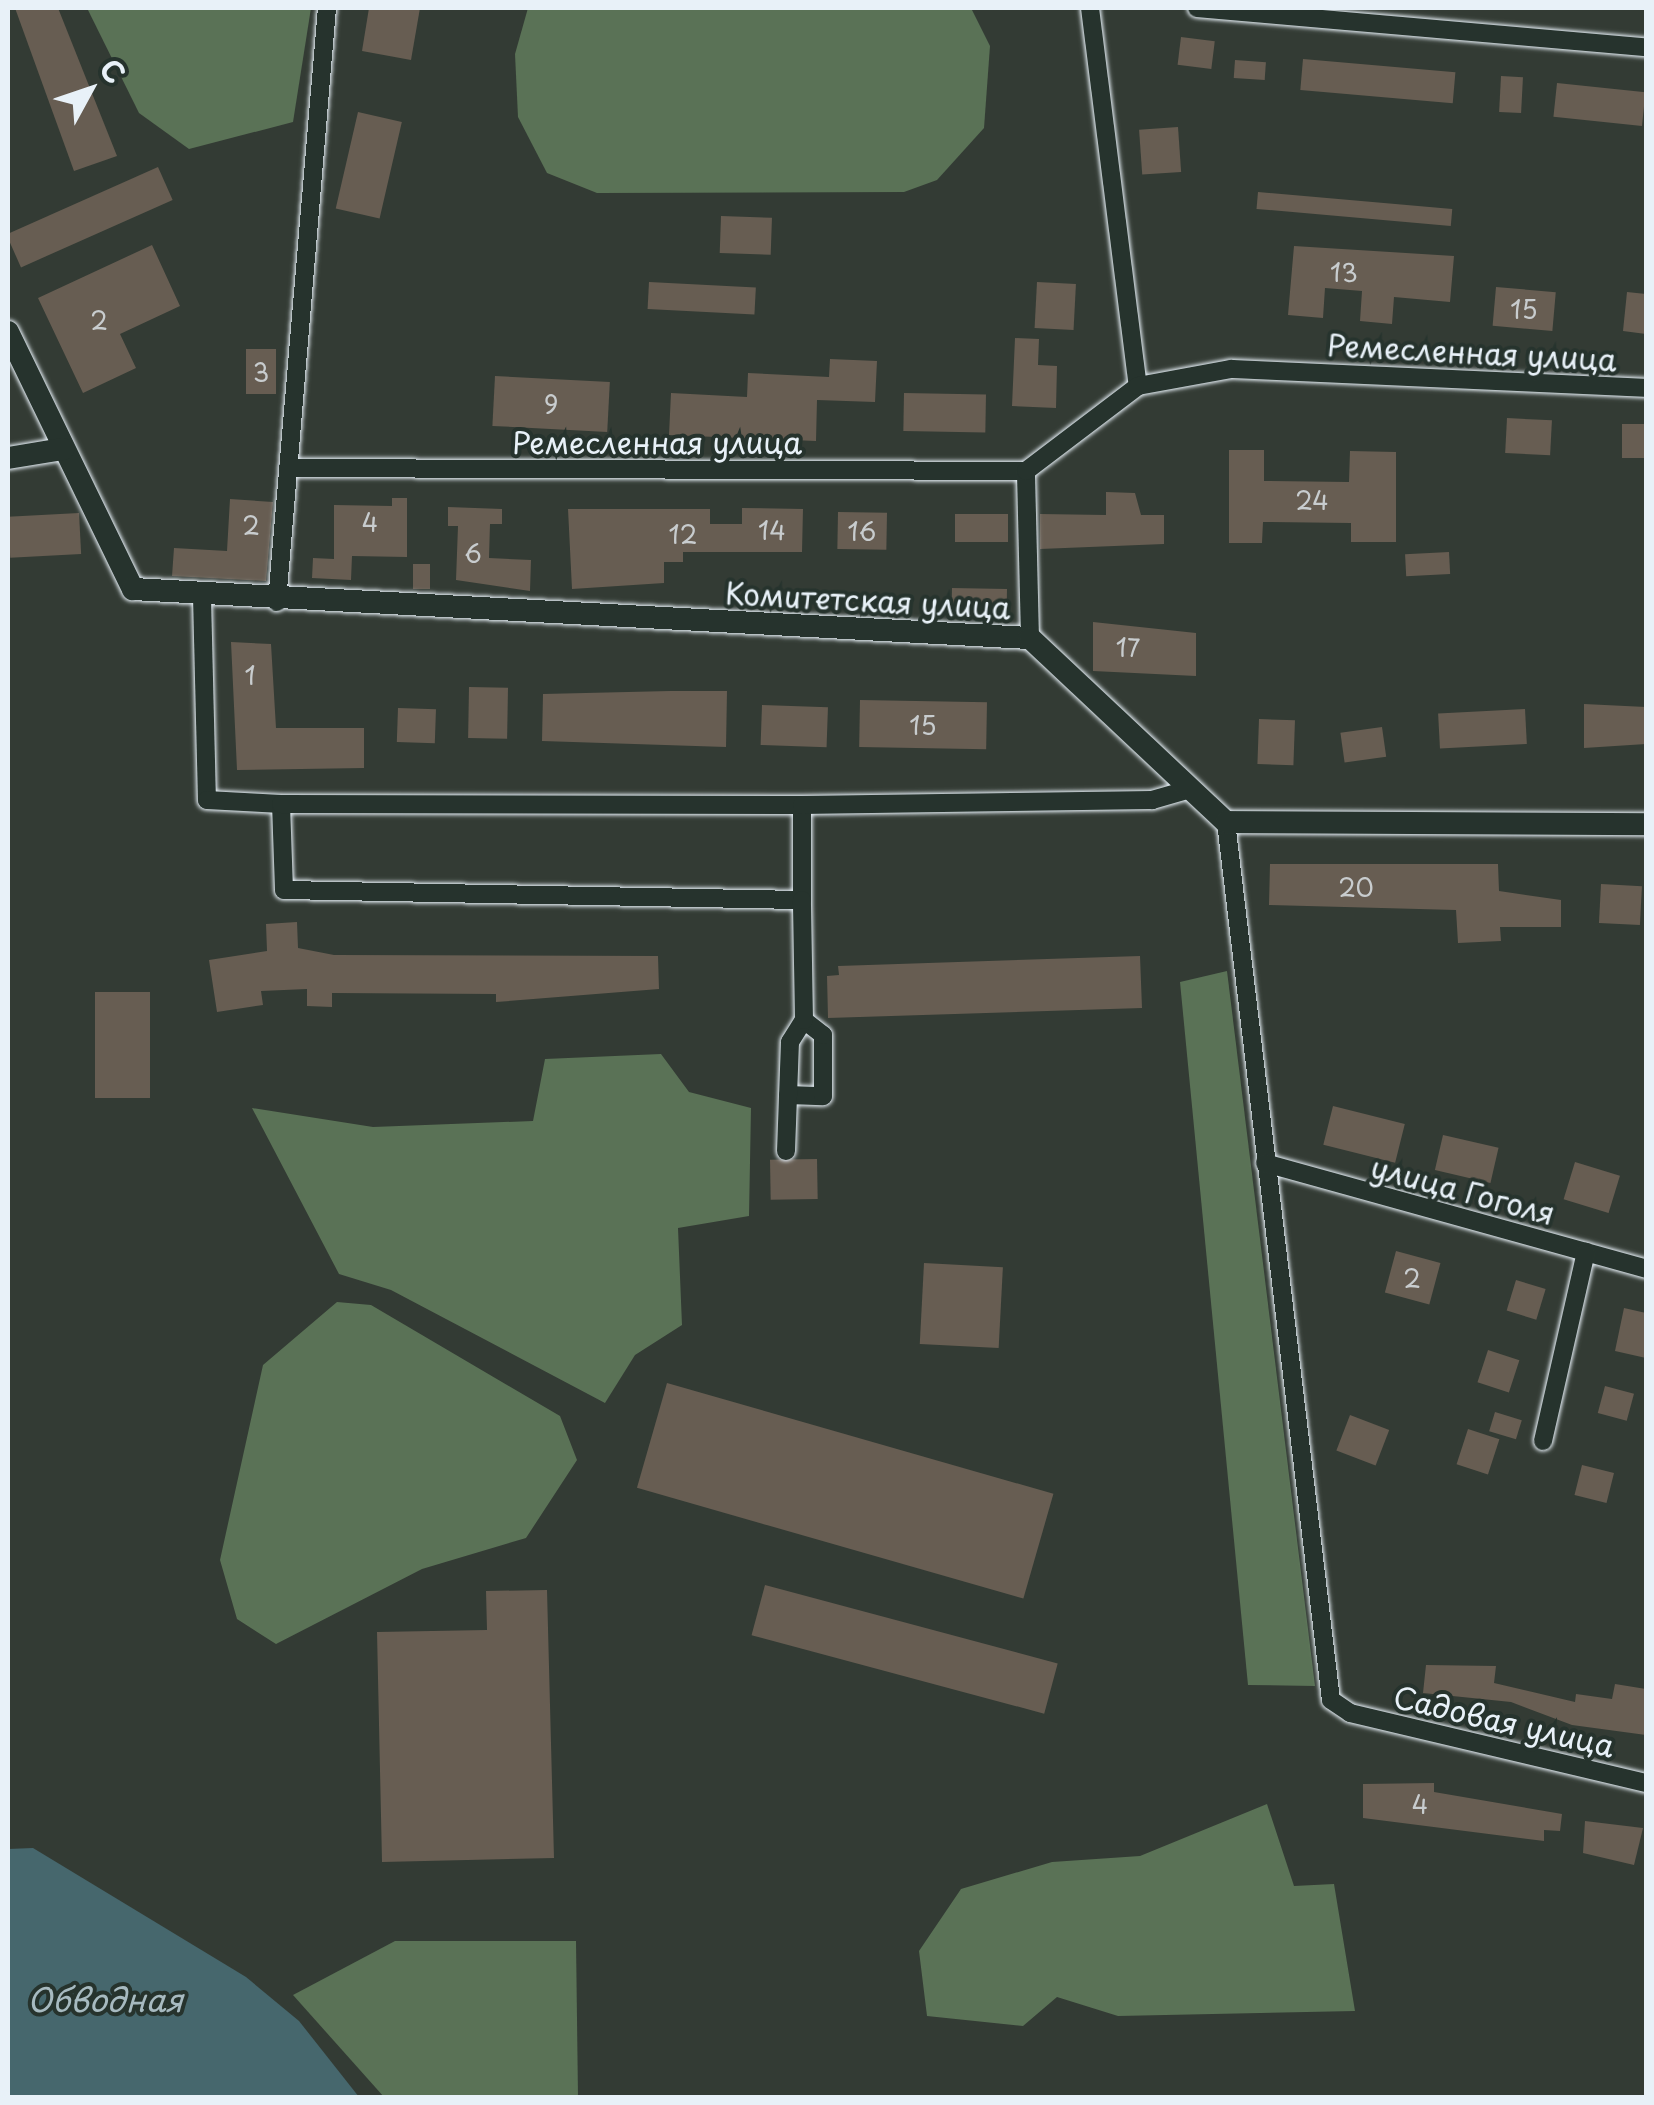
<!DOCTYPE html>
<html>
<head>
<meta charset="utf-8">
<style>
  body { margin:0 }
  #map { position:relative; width:1654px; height:2105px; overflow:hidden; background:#333b34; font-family:"Playpen Sans",sans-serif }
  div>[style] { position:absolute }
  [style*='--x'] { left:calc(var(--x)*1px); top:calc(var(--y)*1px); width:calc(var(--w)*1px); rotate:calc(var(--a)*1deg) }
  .green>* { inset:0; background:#5a7256 }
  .water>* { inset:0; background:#46676d }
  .building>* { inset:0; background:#675d52; transform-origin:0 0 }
  .roads { filter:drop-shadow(0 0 2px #e8f1f8) drop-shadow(0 0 2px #e8f1f8) }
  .minor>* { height:18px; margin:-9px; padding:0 9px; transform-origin:9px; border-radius:9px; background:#26332d }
  .tertiary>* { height:22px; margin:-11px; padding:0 11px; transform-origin:11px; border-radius:11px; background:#26332d }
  span { translate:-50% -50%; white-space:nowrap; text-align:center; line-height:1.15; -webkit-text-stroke:8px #26332d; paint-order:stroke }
  .number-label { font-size:25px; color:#c8ccce }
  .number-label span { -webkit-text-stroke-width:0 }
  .street-label { font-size:30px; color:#e8f1f8 }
  .water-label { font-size:32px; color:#a7bac0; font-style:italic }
  .frame { position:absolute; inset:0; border:10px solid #e8f1f8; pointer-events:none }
  .north { position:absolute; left:40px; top:40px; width:100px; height:100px; -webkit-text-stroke:8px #26332d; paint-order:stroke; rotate:50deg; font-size:28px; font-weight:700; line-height:40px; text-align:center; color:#e8f1f8 }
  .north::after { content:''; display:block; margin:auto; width:35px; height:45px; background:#e8f1f8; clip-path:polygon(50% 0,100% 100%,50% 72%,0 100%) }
</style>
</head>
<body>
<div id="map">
  <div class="green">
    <div style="clip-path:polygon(87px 8px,311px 8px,293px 122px,189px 149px,139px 113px)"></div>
    <div style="clip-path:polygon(528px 8px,971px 8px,990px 46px,984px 128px,937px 180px,904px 192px,597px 193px,547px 173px,518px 117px,515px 54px)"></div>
    <div style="clip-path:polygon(1227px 971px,1315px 1686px,1248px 1685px,1180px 982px)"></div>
    <div style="clip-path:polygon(661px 1054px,689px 1092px,751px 1108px,749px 1216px,678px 1228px,682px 1325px,635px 1355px,605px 1403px,391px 1290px,339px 1274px,252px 1108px,373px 1127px,533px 1121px,545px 1059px)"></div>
    <div style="clip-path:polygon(337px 1302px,371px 1305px,560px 1416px,577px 1460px,526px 1538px,422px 1569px,276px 1644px,237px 1619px,220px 1560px,263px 1365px)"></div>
    <div style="clip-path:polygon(1267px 1804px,1294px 1886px,1334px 1884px,1355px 2011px,1118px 2016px,1057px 1997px,1023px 2026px,927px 2016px,919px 1951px,961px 1889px,1052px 1862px,1140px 1856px)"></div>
    <div style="clip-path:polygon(395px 1941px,576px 1941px,578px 2097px,384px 2097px,293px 1995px)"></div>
  </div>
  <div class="water">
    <div style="clip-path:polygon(33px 1848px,246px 1977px,299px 2021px,359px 2097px,8px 2097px,8px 1849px)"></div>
  </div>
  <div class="building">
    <div style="clip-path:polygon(15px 8px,58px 8px,117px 156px,74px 171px)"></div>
    <div style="clip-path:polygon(369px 8px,420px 8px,411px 60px,362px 51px)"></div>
    <div style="left:1181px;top:37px;width:34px;height:28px;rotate:7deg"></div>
    <div style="left:1303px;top:59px;width:153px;height:31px;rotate:5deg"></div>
    <div style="left:1235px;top:60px;width:31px;height:18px;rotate:4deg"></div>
    <div style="left:1501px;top:76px;width:22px;height:36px;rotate:3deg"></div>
    <div style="left:1557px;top:83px;width:89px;height:34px;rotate:6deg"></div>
    <div style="left:358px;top:112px;width:45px;height:99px;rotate:13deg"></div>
    <div style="left:1178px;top:127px;width:45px;height:39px;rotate:86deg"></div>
    <div style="left:158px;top:167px;width:36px;height:166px;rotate:66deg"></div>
    <div style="left:1258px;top:192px;width:195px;height:17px;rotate:5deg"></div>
    <div style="left:721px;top:216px;width:51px;height:37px;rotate:2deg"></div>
    <div style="clip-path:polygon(152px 245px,180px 306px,120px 334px,136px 368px,83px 393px,38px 298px)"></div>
    <div style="clip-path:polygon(1294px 246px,1454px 256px,1450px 302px,1394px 297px,1392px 324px,1360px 321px,1362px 291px,1325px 288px,1323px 318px,1288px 315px)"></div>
    <div style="left:649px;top:282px;width:107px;height:27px;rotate:3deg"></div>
    <div style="left:1037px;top:282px;width:39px;height:46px;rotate:3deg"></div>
    <div style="left:1496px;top:287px;width:60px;height:39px;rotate:5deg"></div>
    <div style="clip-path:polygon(1627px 292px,1646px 294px,1646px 334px,1623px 331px)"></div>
    <div style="clip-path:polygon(1015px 338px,1039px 339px,1038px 365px,1057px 366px,1056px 408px,1012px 406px)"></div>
    <div style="left:246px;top:349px;width:30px;height:45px"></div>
    <div style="clip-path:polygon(830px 359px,877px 361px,875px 402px,817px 400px,816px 441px,669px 435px,671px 393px,747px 397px,748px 373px,829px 377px)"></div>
    <div style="left:495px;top:376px;width:115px;height:50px;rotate:3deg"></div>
    <div style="left:904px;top:393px;width:82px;height:38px;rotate:1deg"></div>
    <div style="left:1507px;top:418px;width:45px;height:35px;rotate:3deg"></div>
    <div style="left:1622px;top:424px;width:24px;height:34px"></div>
    <div style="clip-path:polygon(1229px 450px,1264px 450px,1264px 481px,1349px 482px,1350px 451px,1396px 452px,1396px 542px,1351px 542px,1351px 523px,1263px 522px,1262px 543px,1229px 543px)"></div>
    <div style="clip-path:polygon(1106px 492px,1135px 493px,1141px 515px,1164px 515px,1164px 544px,1040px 549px,1040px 514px,1106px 515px)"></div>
    <div style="clip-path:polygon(392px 498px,407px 498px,407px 557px,352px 556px,351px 580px,312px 578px,313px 558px,334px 559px,334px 505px,392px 506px)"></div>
    <div style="clip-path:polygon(230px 499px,273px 502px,266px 581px,172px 576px,174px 548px,227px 551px)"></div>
    <div style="clip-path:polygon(448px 507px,502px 509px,502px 524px,490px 524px,489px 558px,531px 560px,530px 591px,456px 580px,458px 526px,448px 526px)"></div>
    <div style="clip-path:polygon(742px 508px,803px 509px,802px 552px,683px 552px,683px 562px,664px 562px,664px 583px,572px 589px,568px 509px,710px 509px,710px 524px,742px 524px)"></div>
    <div style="left:838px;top:512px;width:49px;height:37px;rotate:1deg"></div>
    <div style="left:79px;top:513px;width:41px;height:71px;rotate:87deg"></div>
    <div style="left:955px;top:514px;width:53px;height:28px"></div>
    <div style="left:1449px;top:552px;width:22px;height:44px;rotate:87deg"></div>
    <div style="left:413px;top:564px;width:17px;height:25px"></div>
    <div style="left:952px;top:588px;width:55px;height:18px;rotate:1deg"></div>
    <div style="clip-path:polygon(1093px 622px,1196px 633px,1196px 676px,1093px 671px)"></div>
    <div style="clip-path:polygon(231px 642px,271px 644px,276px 728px,364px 728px,364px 768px,237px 770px)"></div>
    <div style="left:469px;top:687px;width:39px;height:51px;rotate:1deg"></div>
    <div style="clip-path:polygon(670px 691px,727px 691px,726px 747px,542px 741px,543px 694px)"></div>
    <div style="left:860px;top:700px;width:127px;height:47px;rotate:1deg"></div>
    <div style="clip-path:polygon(1584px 704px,1646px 707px,1646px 744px,1584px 748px)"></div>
    <div style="left:762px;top:705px;width:66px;height:40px;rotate:2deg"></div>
    <div style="left:398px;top:708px;width:38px;height:34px;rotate:2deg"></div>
    <div style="left:1525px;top:709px;width:35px;height:87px;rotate:87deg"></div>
    <div style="left:1259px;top:719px;width:36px;height:45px;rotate:2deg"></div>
    <div style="left:1382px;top:727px;width:30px;height:42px;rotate:82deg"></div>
    <div style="clip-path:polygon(1270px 864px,1498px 864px,1499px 891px,1561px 900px,1561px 927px,1500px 927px,1501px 941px,1458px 943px,1456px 910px,1269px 905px)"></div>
    <div style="left:1601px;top:884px;width:41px;height:39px;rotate:3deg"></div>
    <div style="clip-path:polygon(297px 922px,298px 948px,334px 955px,658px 956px,659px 989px,496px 1002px,496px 994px,332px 993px,332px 1007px,307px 1006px,307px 989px,261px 991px,263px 1005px,217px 1012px,209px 960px,267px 951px,266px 924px)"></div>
    <div style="clip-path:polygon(1140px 956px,1142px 1008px,828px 1018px,827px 976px,839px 975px,838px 966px)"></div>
    <div style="left:95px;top:992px;width:55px;height:106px"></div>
    <div style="left:1333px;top:1106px;width:74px;height:40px;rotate:14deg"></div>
    <div style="left:1443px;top:1135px;width:57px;height:36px;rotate:13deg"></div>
    <div style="left:817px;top:1159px;width:40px;height:47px;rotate:89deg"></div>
    <div style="left:1575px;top:1162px;width:47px;height:39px;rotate:17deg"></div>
    <div style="left:1396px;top:1251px;width:46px;height:43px;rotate:15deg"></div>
    <div style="left:924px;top:1263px;width:79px;height:81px;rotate:3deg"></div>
    <div style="left:1516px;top:1280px;width:31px;height:32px;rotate:17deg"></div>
    <div style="clip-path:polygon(1624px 1308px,1646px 1313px,1646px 1358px,1615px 1351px)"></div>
    <div style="left:1488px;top:1350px;width:33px;height:34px;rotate:18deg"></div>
    <div style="left:667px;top:1383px;width:402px;height:109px;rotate:16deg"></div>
    <div style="left:1605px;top:1386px;width:30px;height:28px;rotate:15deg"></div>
    <div style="left:1495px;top:1412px;width:28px;height:20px;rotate:17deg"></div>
    <div style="left:1350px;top:1415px;width:42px;height:38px;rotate:21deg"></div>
    <div style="left:1468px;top:1429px;width:33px;height:37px;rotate:18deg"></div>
    <div style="left:1582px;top:1465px;width:33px;height:31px;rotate:14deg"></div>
    <div style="left:765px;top:1585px;width:303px;height:52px;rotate:15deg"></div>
    <div style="clip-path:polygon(547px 1590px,554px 1858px,382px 1862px,377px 1632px,487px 1630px,486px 1591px)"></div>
    <div style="clip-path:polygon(1426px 1665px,1496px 1666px,1494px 1683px,1575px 1702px,1576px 1694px,1612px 1699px,1615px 1684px,1646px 1689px,1646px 1735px,1572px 1725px,1511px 1702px,1423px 1693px)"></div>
    <div style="clip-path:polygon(1434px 1783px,1434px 1792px,1562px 1814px,1560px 1831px,1544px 1830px,1544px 1841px,1363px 1818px,1363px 1784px)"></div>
    <div style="clip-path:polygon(1585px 1821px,1643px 1828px,1634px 1865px,1583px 1853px)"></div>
  </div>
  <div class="roads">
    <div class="minor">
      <div style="--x:1090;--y:8;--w:381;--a:82.8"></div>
      <div style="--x:1197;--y:8;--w:451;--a:5"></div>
      <div style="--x:288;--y:468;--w:738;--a:0.23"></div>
      <div style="--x:202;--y:597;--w:203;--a:88.6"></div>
      <div style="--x:207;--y:800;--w:74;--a:3.1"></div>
      <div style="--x:281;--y:804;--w:86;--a:88"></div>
      <div style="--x:284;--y:890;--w:518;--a:1.11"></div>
      <div style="--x:802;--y:900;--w:95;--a:-90"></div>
      <div style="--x:802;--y:805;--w:521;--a:-179.89"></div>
      <div style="--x:277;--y:602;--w:596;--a:-85.19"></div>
      <div style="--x:1030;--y:638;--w:167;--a:-91.4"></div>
      <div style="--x:1026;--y:471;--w:141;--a:-37.2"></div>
      <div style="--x:1138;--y:386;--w:95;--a:-10.4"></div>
      <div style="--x:1231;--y:369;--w:415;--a:2.6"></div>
      <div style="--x:802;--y:805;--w:350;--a:-0.8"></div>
      <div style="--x:1152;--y:800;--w:36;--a:-16"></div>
      <div style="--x:1226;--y:822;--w:884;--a:83.18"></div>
      <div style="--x:1331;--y:1700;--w:23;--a:34"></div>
      <div style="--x:1350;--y:1713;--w:304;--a:13.3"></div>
      <div style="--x:788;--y:1095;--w:35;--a:2"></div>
      <div style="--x:823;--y:1096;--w:61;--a:-90"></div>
      <div style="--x:823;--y:1035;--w:24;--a:-142"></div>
      <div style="--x:786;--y:1151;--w:109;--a:-87.9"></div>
      <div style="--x:790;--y:1042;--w:26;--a:-58"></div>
      <div style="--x:804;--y:1020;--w:120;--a:-91"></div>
      <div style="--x:1265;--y:1163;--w:395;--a:15.5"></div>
      <div style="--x:1543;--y:1441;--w:194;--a:-77.2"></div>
    </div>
    <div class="tertiary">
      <div style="--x:8;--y:332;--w:286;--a:64.1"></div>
      <div style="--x:133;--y:589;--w:898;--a:3.13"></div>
      <div style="--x:1030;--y:638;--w:269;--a:43.2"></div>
      <div style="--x:1226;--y:822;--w:420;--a:0.3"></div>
      <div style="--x:8;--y:458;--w:56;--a:-9.3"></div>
    </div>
  </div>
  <div class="number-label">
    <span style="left:1344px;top:272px">13</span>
    <span style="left:1524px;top:309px">15</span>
    <span style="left:99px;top:320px">2</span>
    <span style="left:261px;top:372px">3</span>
    <span style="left:551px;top:404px">9</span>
    <span style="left:1312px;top:500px">24</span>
    <span style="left:370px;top:522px">4</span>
    <span style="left:251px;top:525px">2</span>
    <span style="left:772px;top:530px">14</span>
    <span style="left:862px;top:531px">16</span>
    <span style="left:683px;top:534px">12</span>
    <span style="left:473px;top:553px">6</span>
    <span style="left:1128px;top:647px">17</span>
    <span style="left:250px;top:675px">1</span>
    <span style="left:923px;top:725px">15</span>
    <span style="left:1356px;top:887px">20</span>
    <span style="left:1412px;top:1278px">2</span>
    <span style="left:1420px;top:1804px">4</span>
  </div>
  <div class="street-label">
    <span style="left:1472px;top:352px;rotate:3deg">Ремесленная улица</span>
    <span style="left:657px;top:442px">Ремесленная улица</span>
    <span style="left:868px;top:600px;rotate:3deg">Комитетская улица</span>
    <span style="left:1463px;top:1190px;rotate:15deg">улица Гоголя</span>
    <span style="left:1504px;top:1721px;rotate:13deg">Садовая улица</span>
  </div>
  <div class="water-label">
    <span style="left:105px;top:1999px">Обводная</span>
  </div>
  <div class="frame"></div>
  <div class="north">С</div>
</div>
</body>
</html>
